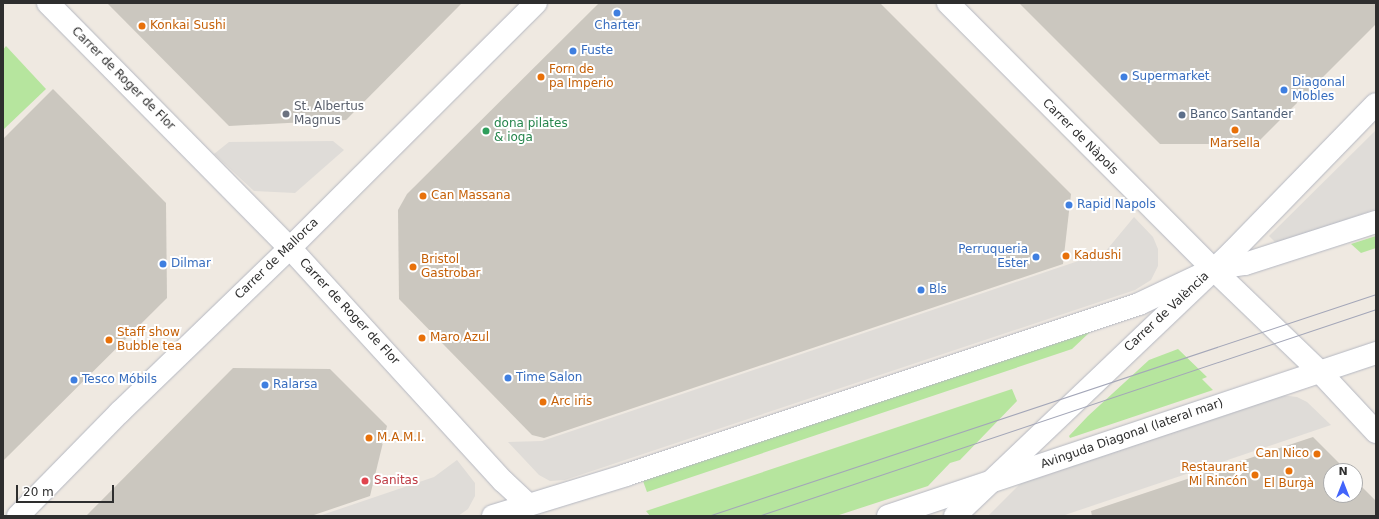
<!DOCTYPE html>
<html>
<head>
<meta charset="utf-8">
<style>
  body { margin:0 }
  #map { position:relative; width:1379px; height:519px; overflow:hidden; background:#efe9e1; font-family:"DejaVu Sans",sans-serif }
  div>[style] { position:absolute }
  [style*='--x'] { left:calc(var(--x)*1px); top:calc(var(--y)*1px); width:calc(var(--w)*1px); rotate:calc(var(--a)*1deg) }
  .green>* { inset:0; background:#b6e59e }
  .plaza>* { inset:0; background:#dfdcd8 }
  .building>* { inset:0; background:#cbc7bf }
  .roads { filter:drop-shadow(0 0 1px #b4b7c1) drop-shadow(0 0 1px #b4b7c1) }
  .minor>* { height:22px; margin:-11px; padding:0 11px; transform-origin:11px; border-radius:11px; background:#fff }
  .tertiary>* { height:22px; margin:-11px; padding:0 11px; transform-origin:11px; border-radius:11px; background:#fff }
  .secondary>* { height:22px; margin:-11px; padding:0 11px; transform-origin:11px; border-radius:11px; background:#fff }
  .tram>* { height:1px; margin:-0.5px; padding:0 0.5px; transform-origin:0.5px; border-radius:0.5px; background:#a3a6b8 }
  .dots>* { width:11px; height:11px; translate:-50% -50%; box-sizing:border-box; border:2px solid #fff; border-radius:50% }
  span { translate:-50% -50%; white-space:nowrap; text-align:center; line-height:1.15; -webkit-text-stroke:4px #fff; paint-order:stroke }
  .food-label { font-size:12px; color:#c56008 }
  .left { translate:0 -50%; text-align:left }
  .right { translate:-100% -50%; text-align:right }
  .shop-label { font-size:12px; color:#366cbe }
  .street-label { font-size:12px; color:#2e2e2e }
  .worship-label { font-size:12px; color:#5b616d }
  .service-label { font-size:12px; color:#4e5e75 }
  .leisure-label { font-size:12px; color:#27864d }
  .health-label { font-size:12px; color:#be3a42 }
  .frame { position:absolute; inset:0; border:4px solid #2e2e2e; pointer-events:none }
  .north { position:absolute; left:1323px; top:463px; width:40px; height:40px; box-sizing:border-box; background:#fff; border:1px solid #ababab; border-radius:50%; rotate:0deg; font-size:11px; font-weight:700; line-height:16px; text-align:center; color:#2e2e2e }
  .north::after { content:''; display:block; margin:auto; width:14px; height:18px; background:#4264fb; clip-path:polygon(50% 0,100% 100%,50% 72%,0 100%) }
  .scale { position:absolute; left:16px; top:485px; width:98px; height:18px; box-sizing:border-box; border:2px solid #2e2e2e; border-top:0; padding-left:5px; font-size:12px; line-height:14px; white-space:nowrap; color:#2e2e2e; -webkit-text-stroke:3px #fff; paint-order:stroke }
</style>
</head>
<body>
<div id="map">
  <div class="green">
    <div style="clip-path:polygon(6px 46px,46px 89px,3px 130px,3px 50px)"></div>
    <div style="clip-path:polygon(1376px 236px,1376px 248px,1361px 253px,1351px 244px)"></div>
    <div style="clip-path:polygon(1090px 332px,1072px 349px,647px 492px,643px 481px)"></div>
    <div style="clip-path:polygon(1178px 349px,1207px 377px,1202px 379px,1213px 390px,1070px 438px,1069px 436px,1088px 416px,1149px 360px)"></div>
    <div style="clip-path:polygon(1012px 389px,1017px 401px,960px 460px,950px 463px,928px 486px,836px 516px,650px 516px,646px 511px)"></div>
  </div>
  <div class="plaza">
    <div style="clip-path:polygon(1376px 130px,1376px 209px,1277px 244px,1269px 236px)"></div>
    <div style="clip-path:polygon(333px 141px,344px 150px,295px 193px,254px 191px,214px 154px,229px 142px)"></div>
    <div style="clip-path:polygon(1134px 217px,1153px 237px,1158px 249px,1158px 266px,1151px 280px,1135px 290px,565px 480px,550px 481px,539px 475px,508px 442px,542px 441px,1105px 252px)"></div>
    <div style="clip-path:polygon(1281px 395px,1297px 397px,1307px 402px,1331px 425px,1062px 516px,988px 516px,1020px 484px)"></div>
    <div style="clip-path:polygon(457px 460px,475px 483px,475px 496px,468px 509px,458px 516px,319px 516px,434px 477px)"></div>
  </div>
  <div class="building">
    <div style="clip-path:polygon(107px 3px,462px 3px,346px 120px,229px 126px)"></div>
    <div style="clip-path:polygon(599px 3px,880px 3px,1071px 194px,1063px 264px,544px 438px,532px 435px,399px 299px,398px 210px,407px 194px)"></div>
    <div style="clip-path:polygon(1019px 3px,1376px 3px,1376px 24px,1256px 144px,1160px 144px)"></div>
    <div style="clip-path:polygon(53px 89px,166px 203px,167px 298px,3px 461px,3px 139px)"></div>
    <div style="clip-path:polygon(233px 368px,330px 369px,387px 426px,370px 496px,311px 516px,86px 516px)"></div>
    <div style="clip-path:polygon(1313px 437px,1347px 471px,1331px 471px,1331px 495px,1355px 495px,1355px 480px,1376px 501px,1376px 516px,1092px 516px,1091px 511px)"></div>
  </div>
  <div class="roads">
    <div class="minor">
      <div style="--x:48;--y:3;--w:344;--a:45.4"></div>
      <div style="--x:290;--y:248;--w:316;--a:47.6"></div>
      <div style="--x:503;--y:481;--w:34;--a:43"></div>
      <div style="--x:948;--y:3;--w:375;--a:45.1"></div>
      <div style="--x:1320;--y:372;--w:82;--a:47"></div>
      <div style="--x:888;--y:516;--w:515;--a:-18.47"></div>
    </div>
    <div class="tertiary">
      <div style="--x:1213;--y:269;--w:149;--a:43.9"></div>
      <div style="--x:493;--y:516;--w:139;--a:-17.1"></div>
      <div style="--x:626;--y:475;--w:541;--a:-18.43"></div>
      <div style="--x:1139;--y:304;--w:82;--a:-25.3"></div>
      <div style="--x:1213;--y:269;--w:32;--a:-9"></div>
      <div style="--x:1245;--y:264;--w:138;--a:-17.8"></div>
    </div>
    <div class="secondary">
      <div style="--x:18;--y:516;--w:146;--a:-45.6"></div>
      <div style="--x:120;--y:412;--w:236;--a:-44"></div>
      <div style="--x:290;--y:248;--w:347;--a:-44.9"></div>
      <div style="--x:955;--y:516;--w:383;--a:-43.6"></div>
      <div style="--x:1232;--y:252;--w:206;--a:-45.8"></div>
    </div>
  </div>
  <div class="tram">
    <div style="--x:708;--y:516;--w:704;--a:-18.38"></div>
    <div style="--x:758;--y:516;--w:652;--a:-18.52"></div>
  </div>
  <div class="dots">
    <div style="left:617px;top:13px;background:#3f7fe0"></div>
    <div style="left:142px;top:26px;background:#e8710a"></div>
    <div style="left:573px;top:51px;background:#3f7fe0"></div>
    <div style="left:541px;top:77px;background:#e8710a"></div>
    <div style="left:1124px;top:77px;background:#3f7fe0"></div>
    <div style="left:1284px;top:90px;background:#3f7fe0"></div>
    <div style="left:286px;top:114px;background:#6b7280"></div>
    <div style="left:1182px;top:115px;background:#5c6f8a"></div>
    <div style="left:1235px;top:130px;background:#e8710a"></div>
    <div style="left:486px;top:131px;background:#2e9e5b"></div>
    <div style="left:423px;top:196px;background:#e8710a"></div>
    <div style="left:1069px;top:205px;background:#3f7fe0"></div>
    <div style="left:1066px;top:256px;background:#e8710a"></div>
    <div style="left:1036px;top:257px;background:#3f7fe0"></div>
    <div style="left:163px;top:264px;background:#3f7fe0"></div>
    <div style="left:413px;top:267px;background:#e8710a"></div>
    <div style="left:921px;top:290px;background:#3f7fe0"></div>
    <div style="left:422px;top:338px;background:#e8710a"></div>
    <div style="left:109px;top:340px;background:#e8710a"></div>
    <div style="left:508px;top:378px;background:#3f7fe0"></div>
    <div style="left:74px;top:380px;background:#3f7fe0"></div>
    <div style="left:265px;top:385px;background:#3f7fe0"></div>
    <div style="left:543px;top:402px;background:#e8710a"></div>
    <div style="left:369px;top:438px;background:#e8710a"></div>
    <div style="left:1317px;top:454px;background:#e8710a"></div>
    <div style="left:1289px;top:471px;background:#e8710a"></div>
    <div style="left:1255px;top:475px;background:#e8710a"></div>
    <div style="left:365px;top:481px;background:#e0444e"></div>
  </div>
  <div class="food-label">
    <span class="left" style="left:150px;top:26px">Konkai Sushi</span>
    <span class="left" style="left:549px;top:77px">Forn de<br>pa Imperio</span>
    <span style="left:1235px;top:144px">Marsella</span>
    <span class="left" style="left:431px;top:196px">Can Massana</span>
    <span class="left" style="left:1074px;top:256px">Kadushi</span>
    <span class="left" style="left:421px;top:267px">Bristol<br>Gastrobar</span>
    <span class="left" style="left:117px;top:340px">Staff show<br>Bubble tea</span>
    <span class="left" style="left:430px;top:338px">Maro Azul</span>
    <span class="left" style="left:551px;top:402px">Arc iris</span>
    <span class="left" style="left:377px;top:438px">M.A.M.I.</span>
    <span class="right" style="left:1309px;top:454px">Can Nico</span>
    <span class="right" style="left:1247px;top:475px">Restaurant<br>Mi Rincón</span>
    <span style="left:1289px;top:484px">El Burgà</span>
  </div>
  <div class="shop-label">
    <span style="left:617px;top:26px">Charter</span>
    <span class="left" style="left:581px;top:51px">Fuste</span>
    <span class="left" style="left:1132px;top:77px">Supermarket</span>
    <span class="left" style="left:1292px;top:90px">Diagonal<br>Mobles</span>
    <span class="left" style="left:1077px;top:205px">Rapid Napols</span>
    <span class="right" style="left:1028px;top:257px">Perruqueria<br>Ester</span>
    <span class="left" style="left:171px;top:264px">Dilmar</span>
    <span class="left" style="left:929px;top:290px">Bls</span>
    <span class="left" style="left:516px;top:378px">Time Salon</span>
    <span class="left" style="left:82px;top:380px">Tesco Móbils</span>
    <span class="left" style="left:273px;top:385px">Ralarsa</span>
  </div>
  <div class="street-label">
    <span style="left:123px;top:79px;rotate:45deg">Carrer de Roger de Flor</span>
    <span style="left:1080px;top:137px;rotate:45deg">Carrer de Nàpols</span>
    <span style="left:277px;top:259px;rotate:-44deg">Carrer de Mallorca</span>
    <span style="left:349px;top:312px;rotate:47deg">Carrer de Roger de Flor</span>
    <span style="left:1167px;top:312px;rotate:-43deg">Carrer de València</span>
    <span style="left:1132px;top:434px;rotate:-19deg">Avinguda Diagonal (lateral mar)</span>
  </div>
  <div class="worship-label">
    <span class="left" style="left:294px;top:114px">St. Albertus<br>Magnus</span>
  </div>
  <div class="service-label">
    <span class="left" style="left:1190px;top:115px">Banco Santander</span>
  </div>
  <div class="leisure-label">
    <span class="left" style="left:494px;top:131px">dona pilates<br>&amp; ioga</span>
  </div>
  <div class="health-label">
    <span class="left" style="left:374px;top:481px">Sanitas</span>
  </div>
  <div class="frame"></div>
  <div class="north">N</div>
  <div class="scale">20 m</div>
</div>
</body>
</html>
